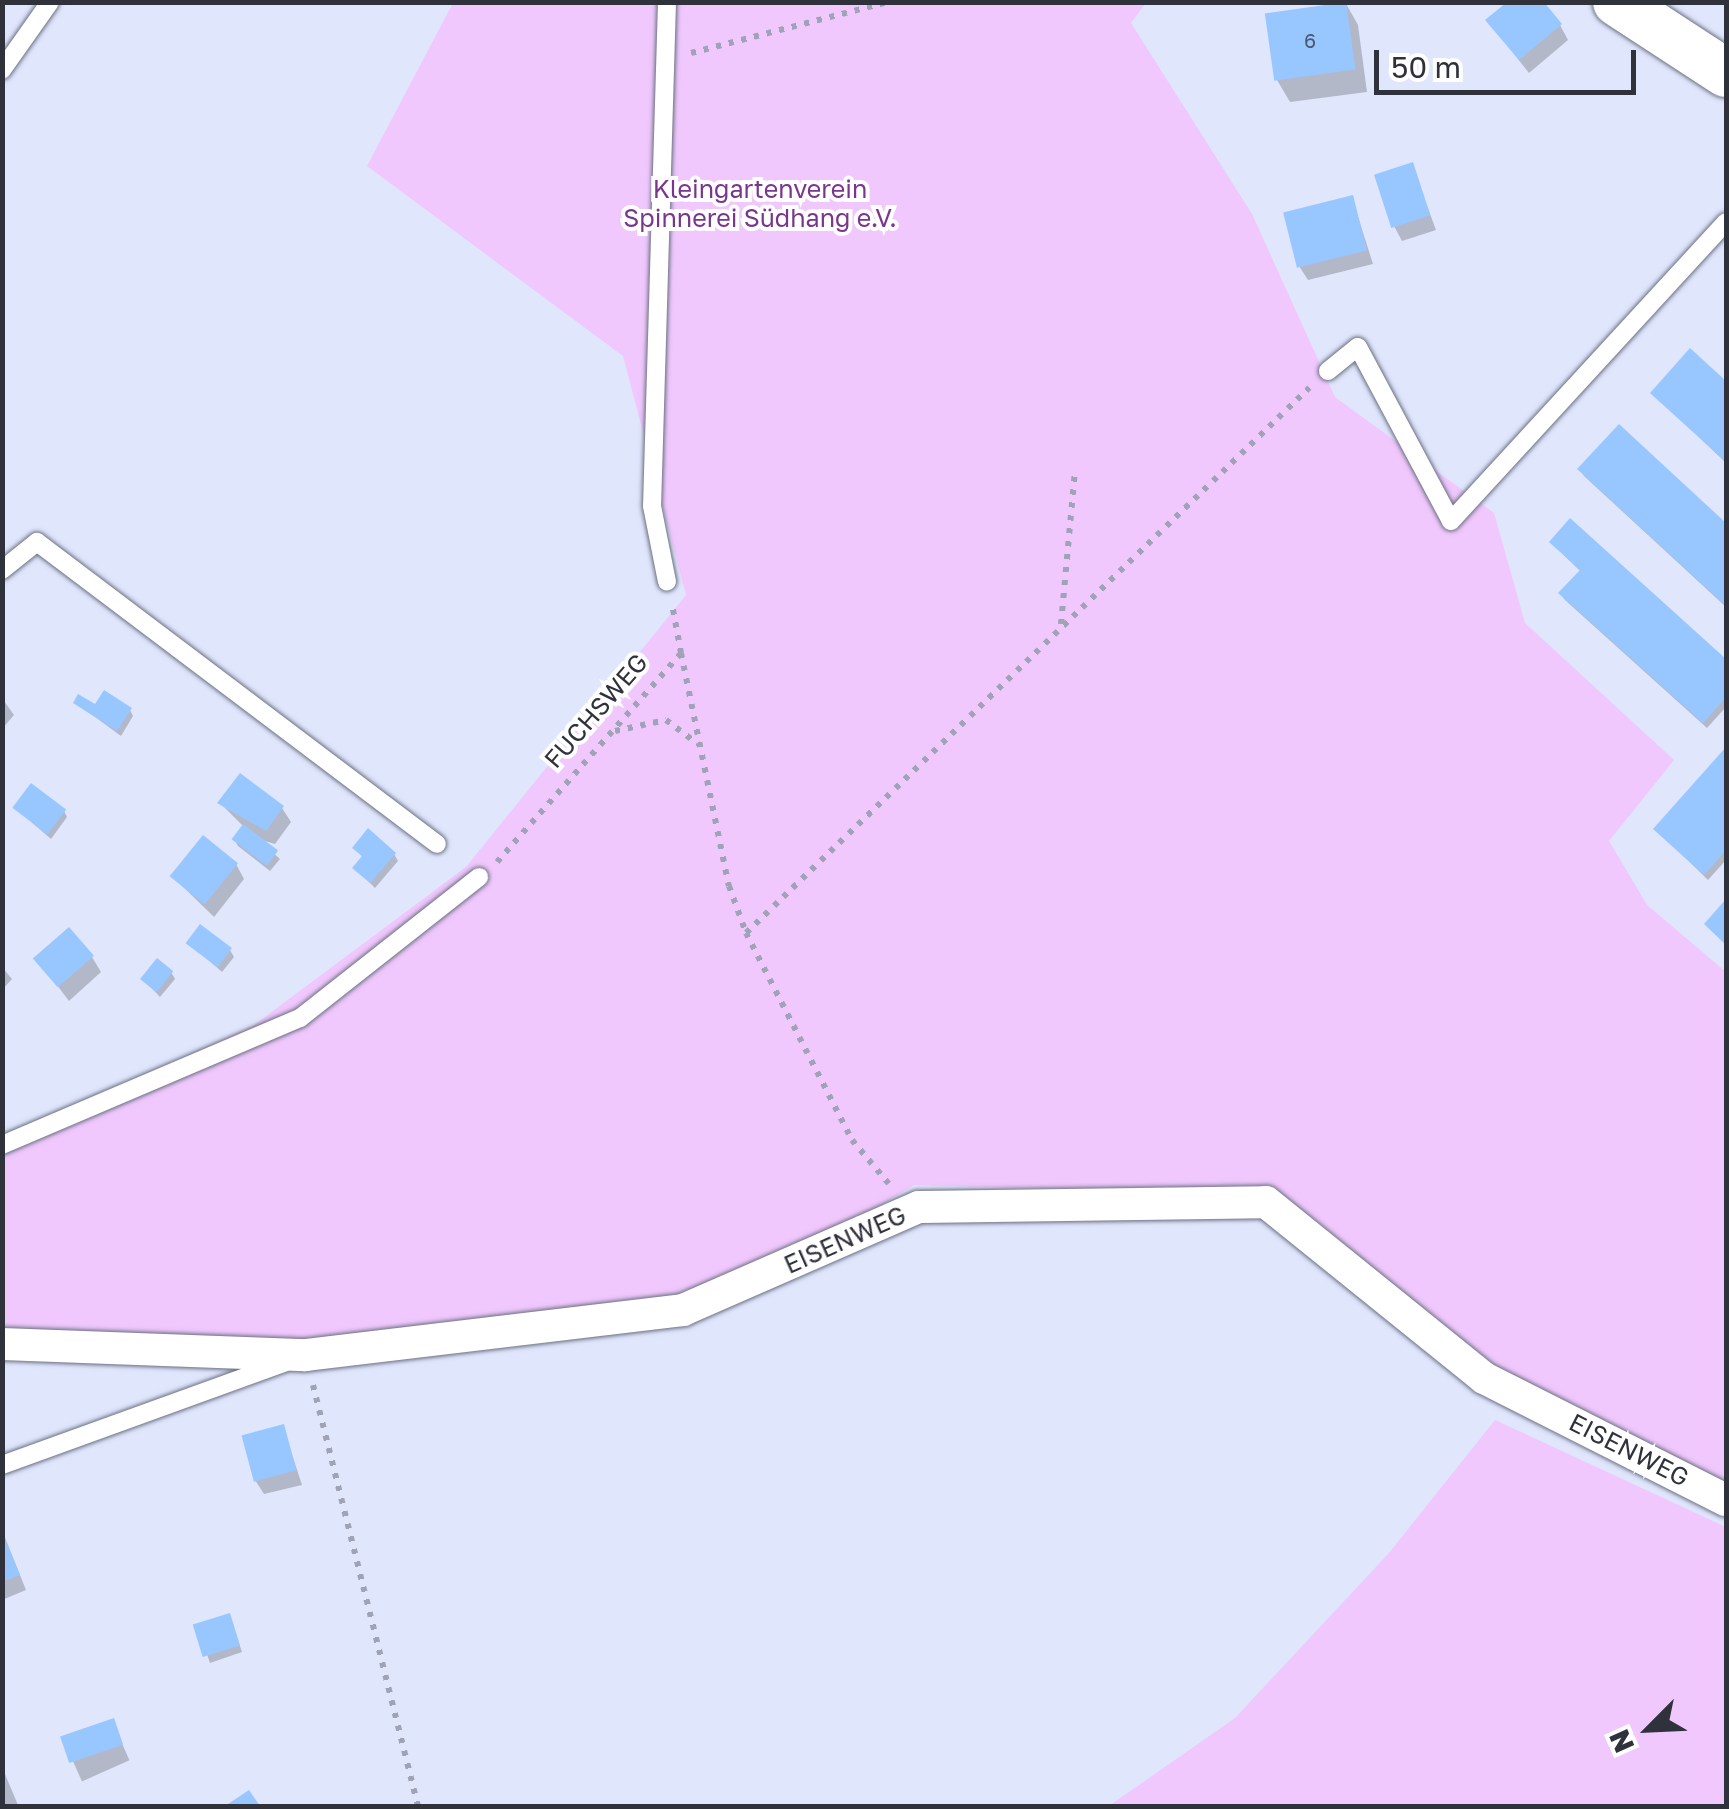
<!DOCTYPE html>
<html>
<head>
<meta charset="utf-8">
<style>
  body { margin:0 }
  #map { position:relative; width:1729px; height:1809px; overflow:hidden; background:#e0e6fc; font-family:"Golos Text",sans-serif }
  div>[style] { position:absolute }
  [style*='--x'] { left:calc(var(--x)*1px); top:calc(var(--y)*1px); width:calc(var(--w)*1px); rotate:calc(var(--a)*1deg) }
  .green>* { inset:0; background:#f0c8fd }
  .shadow>* { inset:0; background:#0003; transform-origin:0 0 }
  .building>* { inset:0; background:#98c7ff; transform-origin:0 0 }
  .path>* { height:6px; margin-top:-3px; transform-origin:0; background:repeating-linear-gradient(90deg,#9fa3b5 0 5px,transparent 0 13px) }
  .roads { filter:drop-shadow(0 0 2px #6b7084) drop-shadow(0 0 2px #6b7084) }
  .lane>* { height:18px; margin:-9px; padding:0 9px; transform-origin:9px; border-radius:9px; background:#fff }
  .street>* { height:32px; margin:-16px; padding:0 16px; transform-origin:16px; border-radius:16px; background:#fff }
  .secondary>* { height:48px; margin:-24px; padding:0 24px; transform-origin:24px; border-radius:24px; background:#fff }
  span { translate:-50% -50%; white-space:nowrap; text-align:center; line-height:1.15; -webkit-text-stroke:8px #fff; paint-order:stroke }
  .number-label { font-size:20px; color:#4a576c }
  .number-label span { -webkit-text-stroke-width:0 }
  .park-label { font-size:25px; color:#78368c }
  .street-label { font-size:25px; color:#30323b }
  .frame { position:absolute; inset:0; border:5px solid #30323b; pointer-events:none }
  .north { position:absolute; left:1599px; top:1679px; width:100px; height:100px; -webkit-text-stroke:8px #fff; paint-order:stroke; rotate:246deg; font-size:28px; font-weight:700; line-height:40px; text-align:center; color:#30323b }
  .north::after { content:''; display:block; margin:auto; width:35px; height:45px; background:#30323b; clip-path:polygon(50% 0,100% 100%,50% 72%,0 100%) }
  .scale { position:absolute; left:1374px; top:50px; width:262px; height:45px; box-sizing:border-box; border:5px solid #30323b; border-top:0; padding-left:12px; font-size:30px; line-height:35px; white-space:nowrap; color:#30323b; -webkit-text-stroke:8px #fff; paint-order:stroke }
</style>
</head>
<body>
<div id="map">
  <div class="green">
    <div style="clip-path:polygon(453px 3px,1146px 3px,1131px 23px,1252px 214px,1335px 397px,1494px 513px,1525px 623px,1674px 760px,1609px 841px,1647px 905px,1726px 972px,1726px 1486px,1487px 1370px,1270px 1194px,914px 1185px,866px 1214px,669px 1301px,313px 1343px,3px 1334px,3px 1140px,254px 1025px,466px 867px,686px 595px,623px 356px,367px 166px)"></div>
    <div style="clip-path:polygon(1495px 1420px,1726px 1527px,1726px 1806px,1109px 1806px,1235px 1718px,1389px 1553px)"></div>
  </div>
  <div class="shadow">
    <div style="clip-path:polygon(1345px 2px,1358px 25px,1367px 92px,1290px 102px,1277px 80px)"></div>
    <div style="clip-path:polygon(1488px 21px,1560px 25px,1568px 40px,1529px 73px)"></div>
    <div style="clip-path:polygon(1412px 165px,1436px 230px,1402px 241px,1394px 226px)"></div>
    <div style="clip-path:polygon(1352px 198px,1373px 264px,1308px 280px,1299px 266px)"></div>
    <div style="clip-path:polygon(1690px 352px,1726px 384px,1726px 463px,1653px 393px)"></div>
    <div style="clip-path:polygon(1619px 427px,1726px 526px,1726px 607px,1584px 476px,1580px 469px)"></div>
    <div style="clip-path:polygon(1571px 522px,1726px 663px,1726px 707px,1707px 728px,1565px 600px,1561px 594px,1581px 572px,1552px 543px)"></div>
    <div style="clip-path:polygon(2px 698px,14px 715px,2px 729px)"></div>
    <div style="clip-path:polygon(76px 703px,130px 710px,133px 716px,121px 736px)"></div>
    <div style="clip-path:polygon(1726px 751px,1726px 860px,1708px 880px,1656px 829px)"></div>
    <div style="clip-path:polygon(220px 803px,282px 808px,291px 822px,275px 844px,258px 839px,280px 859px,270px 871px,238px 846px,234px 839px,244px 827px)"></div>
    <div style="clip-path:polygon(15px 808px,64px 811px,67px 817px,51px 839px)"></div>
    <div style="clip-path:polygon(355px 848px,394px 854px,398px 861px,375px 888px,355px 868px,363px 858px)"></div>
    <div style="clip-path:polygon(236px 864px,244px 879px,214px 917px,173px 877px)"></div>
    <div style="clip-path:polygon(189px 943px,230px 950px,234px 957px,222px 972px)"></div>
    <div style="clip-path:polygon(92px 957px,101px 972px,69px 1001px,37px 959px)"></div>
    <div style="clip-path:polygon(2px 967px,12px 979px,2px 990px)"></div>
    <div style="clip-path:polygon(171px 972px,175px 979px,160px 997px,143px 979px)"></div>
    <div style="clip-path:polygon(283px 1427px,302px 1485px,264px 1494px,255px 1480px)"></div>
    <div style="clip-path:polygon(2px 1530px,26px 1590px,2px 1600px)"></div>
    <div style="clip-path:polygon(232px 1622px,242px 1652px,210px 1663px,197px 1626px)"></div>
    <div style="left:112px;top:1721px;width:43px;height:52px;rotate:66deg"></div>
    <div style="clip-path:polygon(2px 1767px,18px 1805px,15px 1806px,2px 1806px)"></div>
  </div>
  <div class="building">
    <div style="left:1346px;top:2px;width:68px;height:82px;rotate:82deg"></div>
    <div style="clip-path:polygon(1507px 2px,1544px 2px,1562px 24px,1519px 60px,1485px 20px)"></div>
    <div style="left:1413px;top:162px;width:56px;height:41px;rotate:72deg"></div>
    <div style="left:1353px;top:195px;width:57px;height:72px;rotate:76deg"></div>
    <div style="clip-path:polygon(1690px 348px,1726px 381px,1726px 462px,1650px 393px)"></div>
    <div style="clip-path:polygon(1619px 424px,1726px 523px,1726px 606px,1577px 469px)"></div>
    <div style="clip-path:polygon(1570px 518px,1726px 659px,1726px 697px,1703px 723px,1558px 593px,1580px 570px,1549px 542px)"></div>
    <div style="clip-path:polygon(104px 690px,132px 708px,117px 731px,73px 703px,78px 694px,95px 704px)"></div>
    <div style="clip-path:polygon(1726px 747px,1726px 850px,1704px 875px,1653px 829px)"></div>
    <div style="clip-path:polygon(240px 773px,284px 806px,266px 831px,217px 803px)"></div>
    <div style="left:31px;top:783px;width:44px;height:31px;rotate:37deg"></div>
    <div style="left:243px;top:824px;width:44px;height:19px;rotate:37deg"></div>
    <div style="clip-path:polygon(368px 828px,396px 853px,370px 883px,352px 868px,362px 856px,352px 848px)"></div>
    <div style="left:203px;top:835px;width:45px;height:53px;rotate:39deg"></div>
    <div style="clip-path:polygon(1726px 899px,1726px 945px,1704px 924px)"></div>
    <div style="left:200px;top:924px;width:40px;height:24px;rotate:37deg"></div>
    <div style="left:69px;top:927px;width:38px;height:48px;rotate:49deg"></div>
    <div style="left:157px;top:958px;width:21px;height:27px;rotate:39deg"></div>
    <div style="left:284px;top:1424px;width:48px;height:44px;rotate:75deg"></div>
    <div style="clip-path:polygon(2px 1532px,20px 1575px,2px 1582px)"></div>
    <div style="left:230px;top:1613px;width:34px;height:39px;rotate:73deg"></div>
    <div style="left:114px;top:1718px;width:28px;height:57px;rotate:71deg"></div>
    <div style="clip-path:polygon(249px 1790px,260px 1806px,225px 1806px)"></div>
  </div>
  <div class="path">
    <div style="--x:691;--y:53;--w:203;--a:-14.5"></div>
    <div style="--x:1061;--y:624;--w:155;--a:-84.8"></div>
    <div style="--x:681;--y:653;--w:238;--a:78.4"></div>
    <div style="--x:729;--y:886;--w:50;--a:70.1"></div>
    <div style="--x:746;--y:933;--w:233;--a:62.9"></div>
    <div style="--x:852;--y:1140;--w:57;--a:49.9"></div>
    <div style="--x:615;--y:731;--w:52;--a:-12.2"></div>
    <div style="--x:666;--y:720;--w:40;--a:37"></div>
    <div style="--x:497;--y:862;--w:278;--a:-48.6"></div>
    <div style="--x:681;--y:653;--w:50;--a:-100.4"></div>
    <div style="--x:746;--y:933;--w:784;--a:-44.07"></div>
    <div style="--x:313;--y:1385;--w:434;--a:76"></div>
  </div>
  <div class="roads">
    <div class="lane">
      <div style="--x:667;--y:2;--w:504;--a:91.7"></div>
      <div style="--x:652;--y:506;--w:77;--a:78.8"></div>
      <div style="--x:2;--y:70;--w:83;--a:-54.8"></div>
      <div style="--x:1328;--y:371;--w:38;--a:-39"></div>
      <div style="--x:1358;--y:347;--w:197;--a:61.9"></div>
      <div style="--x:1451;--y:521;--w:406;--a:-47.4"></div>
      <div style="--x:2;--y:570;--w:45;--a:-38.7"></div>
      <div style="--x:37;--y:542;--w:501;--a:37.05"></div>
      <div style="--x:2;--y:1145;--w:324;--a:-23.1"></div>
      <div style="--x:300;--y:1018;--w:228;--a:-38.2"></div>
      <div style="--x:2;--y:1465;--w:300;--a:-19.9"></div>
    </div>
    <div class="street">
      <div style="--x:2;--y:1344;--w:304;--a:2.1"></div>
      <div style="--x:306;--y:1355;--w:380;--a:-6.8"></div>
      <div style="--x:683;--y:1310;--w:257;--a:-23.6"></div>
      <div style="--x:919;--y:1207;--w:347;--a:-0.8"></div>
      <div style="--x:1266;--y:1202;--w:280;--a:38.9"></div>
      <div style="--x:1484;--y:1378;--w:271;--a:26.8"></div>
    </div>
    <div class="secondary">
      <div style="--x:1617;--y:2;--w:130;--a:33.1"></div>
    </div>
  </div>
  <div class="number-label">
    <span style="left:1310px;top:40px">6</span>
  </div>
  <div class="park-label">
    <span style="left:760px;top:204px">Kleingartenverein<br>Spinnerei Südhang e.V.</span>
  </div>
  <div class="street-label">
    <span style="left:596px;top:711px;rotate:-49deg">FUCHSWEG</span>
    <span style="left:845px;top:1240px;rotate:-24deg">EISENWEG</span>
    <span style="left:1629px;top:1450px;rotate:27deg">EISENWEG</span>
  </div>
  <div class="frame"></div>
  <div class="north">N</div>
  <div class="scale">50 m</div>
</div>
</body>
</html>
